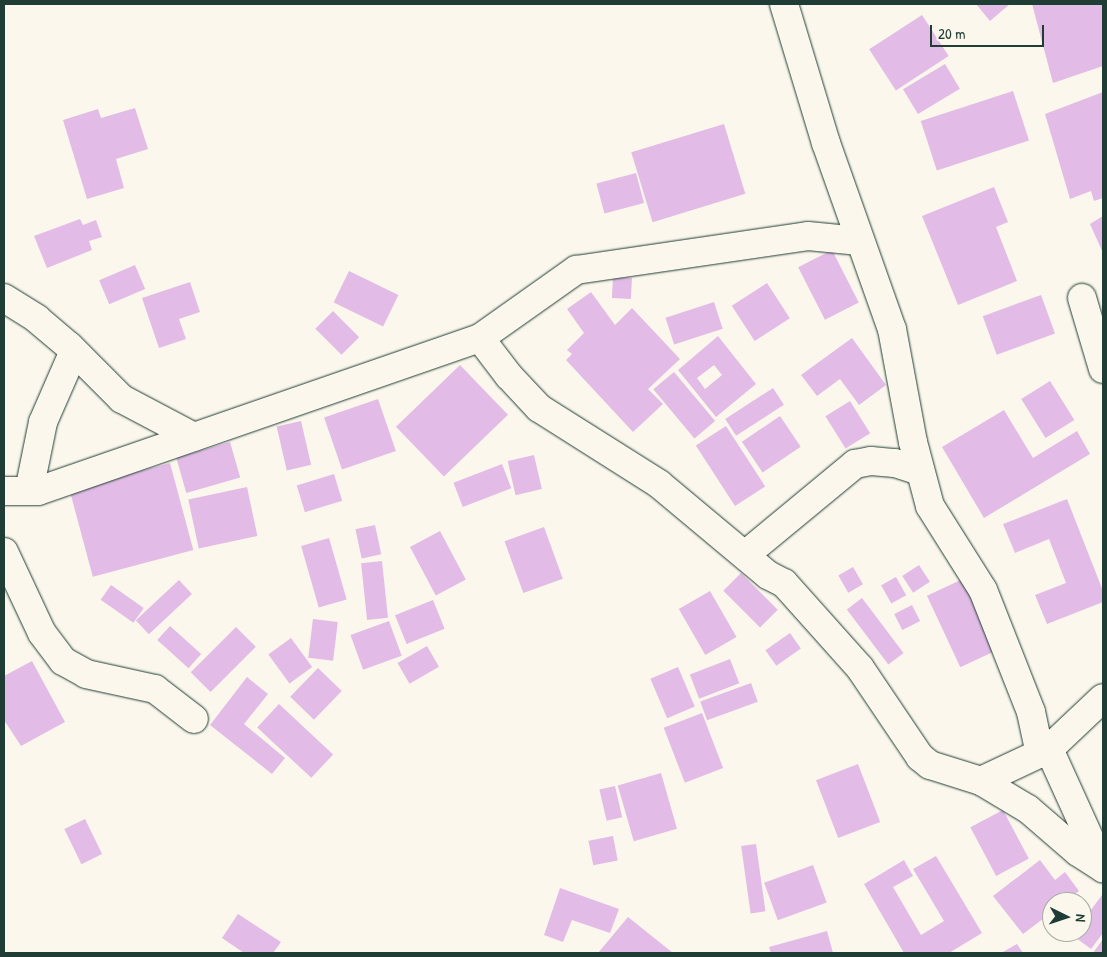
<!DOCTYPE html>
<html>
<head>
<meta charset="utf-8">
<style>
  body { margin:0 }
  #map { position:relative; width:1107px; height:957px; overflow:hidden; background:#fbf7ec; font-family:"Patrick Hand",sans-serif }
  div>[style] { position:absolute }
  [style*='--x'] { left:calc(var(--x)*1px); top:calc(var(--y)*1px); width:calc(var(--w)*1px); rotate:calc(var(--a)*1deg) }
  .building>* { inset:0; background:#e2bce6; transform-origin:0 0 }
  .roads { filter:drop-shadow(0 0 1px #1f3d34) drop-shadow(0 0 1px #1f3d34) }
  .street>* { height:28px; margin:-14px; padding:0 14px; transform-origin:14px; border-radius:14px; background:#fbf7ec }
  span { translate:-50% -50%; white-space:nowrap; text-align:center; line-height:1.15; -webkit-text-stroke:4.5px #fbf7ec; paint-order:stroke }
  .frame { position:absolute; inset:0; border:5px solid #1f3d34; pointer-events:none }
  .north { position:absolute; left:1042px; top:892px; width:50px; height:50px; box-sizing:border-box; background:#fbf7ec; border:1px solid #a3ada2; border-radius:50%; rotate:94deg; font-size:14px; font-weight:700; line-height:20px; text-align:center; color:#1f3d34 }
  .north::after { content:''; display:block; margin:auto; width:18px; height:22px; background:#1f3d34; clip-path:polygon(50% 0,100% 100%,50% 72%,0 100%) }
  .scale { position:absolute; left:930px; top:25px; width:114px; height:22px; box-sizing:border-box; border:2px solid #1f3d34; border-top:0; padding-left:6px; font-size:15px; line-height:18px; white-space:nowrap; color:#1f3d34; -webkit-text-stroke:4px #fbf7ec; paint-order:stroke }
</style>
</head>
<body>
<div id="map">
  <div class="building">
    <div style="clip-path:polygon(976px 4px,1010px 4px,990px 21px)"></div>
    <div style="clip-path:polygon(1032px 4px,1103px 4px,1103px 66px,1053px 83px)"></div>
    <div style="left:922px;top:15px;width:49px;height:63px;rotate:57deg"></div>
    <div style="left:945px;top:64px;width:29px;height:49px;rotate:59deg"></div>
    <div style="left:1013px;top:91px;width:52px;height:97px;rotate:72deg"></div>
    <div style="clip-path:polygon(1103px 92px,1103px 198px,1094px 201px,1091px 191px,1070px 199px,1045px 114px)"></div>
    <div style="clip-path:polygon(135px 108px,148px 149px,116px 159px,124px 188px,87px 199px,63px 120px,98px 109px,101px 118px)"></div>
    <div style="left:724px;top:124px;width:73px;height:97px;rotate:73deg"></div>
    <div style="left:636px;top:173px;width:31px;height:41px;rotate:75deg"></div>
    <div style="clip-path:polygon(994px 187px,1008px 222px,996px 227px,1017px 281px,958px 305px,922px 216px)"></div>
    <div style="clip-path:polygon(1103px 216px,1103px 253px,1090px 224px)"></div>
    <div style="clip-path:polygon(80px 219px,83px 225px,96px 220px,102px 237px,89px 241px,92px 250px,47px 268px,34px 236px)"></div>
    <div style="left:832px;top:250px;width:59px;height:38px;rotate:63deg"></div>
    <div style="left:135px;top:265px;width:26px;height:39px;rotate:67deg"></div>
    <div style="left:349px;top:271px;width:55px;height:35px;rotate:26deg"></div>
    <div style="left:613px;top:277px;width:19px;height:21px;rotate:3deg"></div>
    <div style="clip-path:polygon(190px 282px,200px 312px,179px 319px,186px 339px,159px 348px,142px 298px)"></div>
    <div style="left:767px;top:283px;width:42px;height:42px;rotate:57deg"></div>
    <div style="clip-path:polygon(591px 292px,615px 325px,632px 308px,680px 359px,648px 389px,663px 404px,633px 432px,566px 360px,572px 354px,567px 350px,584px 333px,567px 309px)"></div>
    <div style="left:1041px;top:295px;width:41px;height:62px;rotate:70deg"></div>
    <div style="left:714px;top:302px;width:28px;height:51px;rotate:72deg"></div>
    <div style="left:333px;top:311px;width:37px;height:25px;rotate:45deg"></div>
    <div style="clip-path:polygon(evenodd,718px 336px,756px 384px,716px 417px,678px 370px,718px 336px,714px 365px,722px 375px,705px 389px,697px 378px,714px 365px)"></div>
    <div style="clip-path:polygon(852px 338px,886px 385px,859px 405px,840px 379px,817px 396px,801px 375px)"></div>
    <div style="left:460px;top:365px;width:69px;height:89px;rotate:46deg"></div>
    <div style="left:674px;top:372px;width:64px;height:27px;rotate:50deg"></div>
    <div style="left:1050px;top:381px;width:46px;height:34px;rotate:58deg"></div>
    <div style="left:773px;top:388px;width:20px;height:57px;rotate:57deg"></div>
    <div style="left:378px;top:399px;width:55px;height:57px;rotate:71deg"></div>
    <div style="left:850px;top:401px;width:38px;height:29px;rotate:58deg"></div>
    <div style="clip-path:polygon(1004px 410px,1033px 458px,1077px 431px,1090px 454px,984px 518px,942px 447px)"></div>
    <div style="left:780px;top:416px;width:37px;height:46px;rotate:56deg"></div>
    <div style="left:301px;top:421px;width:45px;height:25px;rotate:77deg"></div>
    <div style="left:726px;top:426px;width:72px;height:36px;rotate:57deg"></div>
    <div style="left:230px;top:442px;width:37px;height:56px;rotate:74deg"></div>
    <div style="left:534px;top:455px;width:35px;height:27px;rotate:77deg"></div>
    <div style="left:170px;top:463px;width:90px;height:104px;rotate:75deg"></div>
    <div style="left:502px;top:464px;width:26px;height:52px;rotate:69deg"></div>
    <div style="left:334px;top:474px;width:28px;height:39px;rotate:73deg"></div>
    <div style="left:247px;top:487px;width:50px;height:60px;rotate:78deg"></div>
    <div style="clip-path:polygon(1067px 499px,1103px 591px,1103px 602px,1047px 624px,1035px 595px,1066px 583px,1049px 539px,1015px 553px,1003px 524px)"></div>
    <div style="left:375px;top:525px;width:30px;height:20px;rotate:78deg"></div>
    <div style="left:544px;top:527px;width:55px;height:42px;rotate:70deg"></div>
    <div style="left:440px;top:531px;width:55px;height:34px;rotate:62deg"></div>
    <div style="left:329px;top:538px;width:64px;height:29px;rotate:74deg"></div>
    <div style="left:382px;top:561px;width:57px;height:21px;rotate:84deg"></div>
    <div style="left:919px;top:565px;width:20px;height:20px;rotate:57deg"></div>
    <div style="left:853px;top:567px;width:20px;height:17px;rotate:60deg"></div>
    <div style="left:741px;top:573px;width:52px;height:25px;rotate:45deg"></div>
    <div style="left:896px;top:577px;width:21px;height:17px;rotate:61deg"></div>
    <div style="left:965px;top:578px;width:79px;height:42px;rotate:65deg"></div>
    <div style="left:179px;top:580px;width:19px;height:59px;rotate:47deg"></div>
    <div style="left:111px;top:585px;width:40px;height:18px;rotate:35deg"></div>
    <div style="left:710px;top:591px;width:53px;height:36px;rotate:60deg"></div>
    <div style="left:862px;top:598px;width:69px;height:19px;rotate:53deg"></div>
    <div style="left:433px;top:600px;width:31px;height:41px;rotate:68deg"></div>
    <div style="left:912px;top:605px;width:18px;height:20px;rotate:63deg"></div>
    <div style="left:313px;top:619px;width:25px;height:39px;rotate:7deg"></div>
    <div style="left:389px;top:621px;width:37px;height:41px;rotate:70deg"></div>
    <div style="left:170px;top:626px;width:42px;height:19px;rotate:42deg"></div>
    <div style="left:236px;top:627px;width:28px;height:64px;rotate:45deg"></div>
    <div style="left:790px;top:633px;width:19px;height:30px;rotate:55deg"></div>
    <div style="left:291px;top:638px;width:36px;height:28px;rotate:54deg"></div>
    <div style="left:427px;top:646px;width:24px;height:34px;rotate:60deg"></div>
    <div style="left:730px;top:659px;width:26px;height:43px;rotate:69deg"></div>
    <div style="clip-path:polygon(32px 661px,65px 722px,21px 746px,4px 720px,4px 676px)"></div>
    <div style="left:678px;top:667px;width:43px;height:30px;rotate:67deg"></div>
    <div style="left:318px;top:668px;width:33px;height:40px;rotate:44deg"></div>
    <div style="clip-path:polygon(247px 677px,268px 694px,244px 724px,285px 758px,272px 774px,210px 725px)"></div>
    <div style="left:751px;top:683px;width:20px;height:54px;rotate:70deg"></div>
    <div style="left:279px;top:704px;width:74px;height:32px;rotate:43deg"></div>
    <div style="left:702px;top:713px;width:59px;height:41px;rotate:69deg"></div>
    <div style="left:858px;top:764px;width:62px;height:45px;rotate:69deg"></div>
    <div style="left:661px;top:773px;width:58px;height:45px;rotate:74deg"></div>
    <div style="left:615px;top:786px;width:32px;height:16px;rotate:77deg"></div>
    <div style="left:1003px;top:810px;width:55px;height:37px;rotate:62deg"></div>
    <div style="left:85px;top:819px;width:39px;height:23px;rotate:64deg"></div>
    <div style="left:613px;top:836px;width:25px;height:25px;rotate:79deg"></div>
    <div style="left:756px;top:844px;width:68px;height:15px;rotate:82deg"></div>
    <div style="clip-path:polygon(936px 856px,982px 933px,949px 953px,904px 953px,864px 884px,904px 860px,913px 876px,893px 887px,921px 935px,944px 921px,913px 869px)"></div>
    <div style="clip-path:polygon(1040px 860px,1055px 880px,1065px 872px,1079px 891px,1065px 902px,1052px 902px,1052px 912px,1023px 934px,993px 896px)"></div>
    <div style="left:813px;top:865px;width:40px;height:52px;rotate:70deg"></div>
    <div style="clip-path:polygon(560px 888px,619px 909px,610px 933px,572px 920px,563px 942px,544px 935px)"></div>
    <div style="clip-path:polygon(1102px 895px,1103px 933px,1091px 949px,1072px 935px,1082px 932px,1082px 922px)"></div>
    <div style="clip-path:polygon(238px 914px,281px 942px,273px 953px,244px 953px,222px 938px)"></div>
    <div style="clip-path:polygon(628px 917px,673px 953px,598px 953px)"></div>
    <div style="clip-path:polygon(827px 931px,833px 953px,771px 953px,769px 947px)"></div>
    <div style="clip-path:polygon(1103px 939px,1103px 953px,1093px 953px)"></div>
    <div style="clip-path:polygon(1017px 944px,1023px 953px,1001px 953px)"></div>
  </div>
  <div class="roads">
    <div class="street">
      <div style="--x:784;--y:4;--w:145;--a:73.2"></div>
      <div style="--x:826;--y:143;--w:197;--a:70.5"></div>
      <div style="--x:892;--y:329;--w:115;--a:79.5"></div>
      <div style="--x:913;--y:442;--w:66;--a:75.1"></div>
      <div style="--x:930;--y:506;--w:99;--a:57.8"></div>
      <div style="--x:983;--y:590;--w:131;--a:68.5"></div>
      <div style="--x:1031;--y:712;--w:43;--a:77.9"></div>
      <div style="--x:4;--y:298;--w:39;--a:32"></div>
      <div style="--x:37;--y:319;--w:42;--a:40.2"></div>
      <div style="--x:69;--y:346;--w:75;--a:45"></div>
      <div style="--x:122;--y:399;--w:81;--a:27.8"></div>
      <div style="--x:1082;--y:298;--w:74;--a:73.5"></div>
      <div style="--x:480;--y:338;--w:118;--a:-35.3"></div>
      <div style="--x:576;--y:270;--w:234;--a:-8.3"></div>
      <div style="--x:808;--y:236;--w:52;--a:5.5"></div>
      <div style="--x:4;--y:491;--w:34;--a:0"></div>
      <div style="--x:38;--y:491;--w:468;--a:-19.1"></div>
      <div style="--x:480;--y:338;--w:48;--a:52.7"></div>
      <div style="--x:509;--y:376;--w:44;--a:46.8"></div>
      <div style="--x:539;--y:408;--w:142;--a:32.3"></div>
      <div style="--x:659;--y:484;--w:142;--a:39.9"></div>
      <div style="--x:768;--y:575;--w:18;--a:27"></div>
      <div style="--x:784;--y:583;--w:114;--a:48.2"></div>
      <div style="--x:860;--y:668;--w:107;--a:56"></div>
      <div style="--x:920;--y:757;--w:13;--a:39"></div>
      <div style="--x:930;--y:765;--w:53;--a:17.4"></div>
      <div style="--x:981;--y:781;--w:55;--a:30.8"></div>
      <div style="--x:1028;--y:809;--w:66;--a:40.7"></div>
      <div style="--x:1078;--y:852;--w:30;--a:33"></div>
      <div style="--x:29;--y:491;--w:70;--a:-78.5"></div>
      <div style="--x:43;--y:422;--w:77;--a:-66.4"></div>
      <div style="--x:4;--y:552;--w:89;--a:64.9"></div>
      <div style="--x:42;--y:633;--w:35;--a:53"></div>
      <div style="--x:63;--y:661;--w:26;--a:29"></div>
      <div style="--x:86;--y:674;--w:71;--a:12.3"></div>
      <div style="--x:155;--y:689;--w:49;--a:37.6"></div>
      <div style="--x:745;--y:555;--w:143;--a:-39.6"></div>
      <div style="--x:855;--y:464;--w:16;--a:-11"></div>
      <div style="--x:871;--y:461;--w:24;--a:5"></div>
      <div style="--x:895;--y:463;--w:26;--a:18"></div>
      <div style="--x:1049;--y:749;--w:131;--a:65.6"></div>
      <div style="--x:981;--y:781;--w:75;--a:-25.2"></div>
      <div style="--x:1049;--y:749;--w:74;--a:-43.4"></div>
    </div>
  </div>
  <div class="frame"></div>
  <div class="north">N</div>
  <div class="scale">20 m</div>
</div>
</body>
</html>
